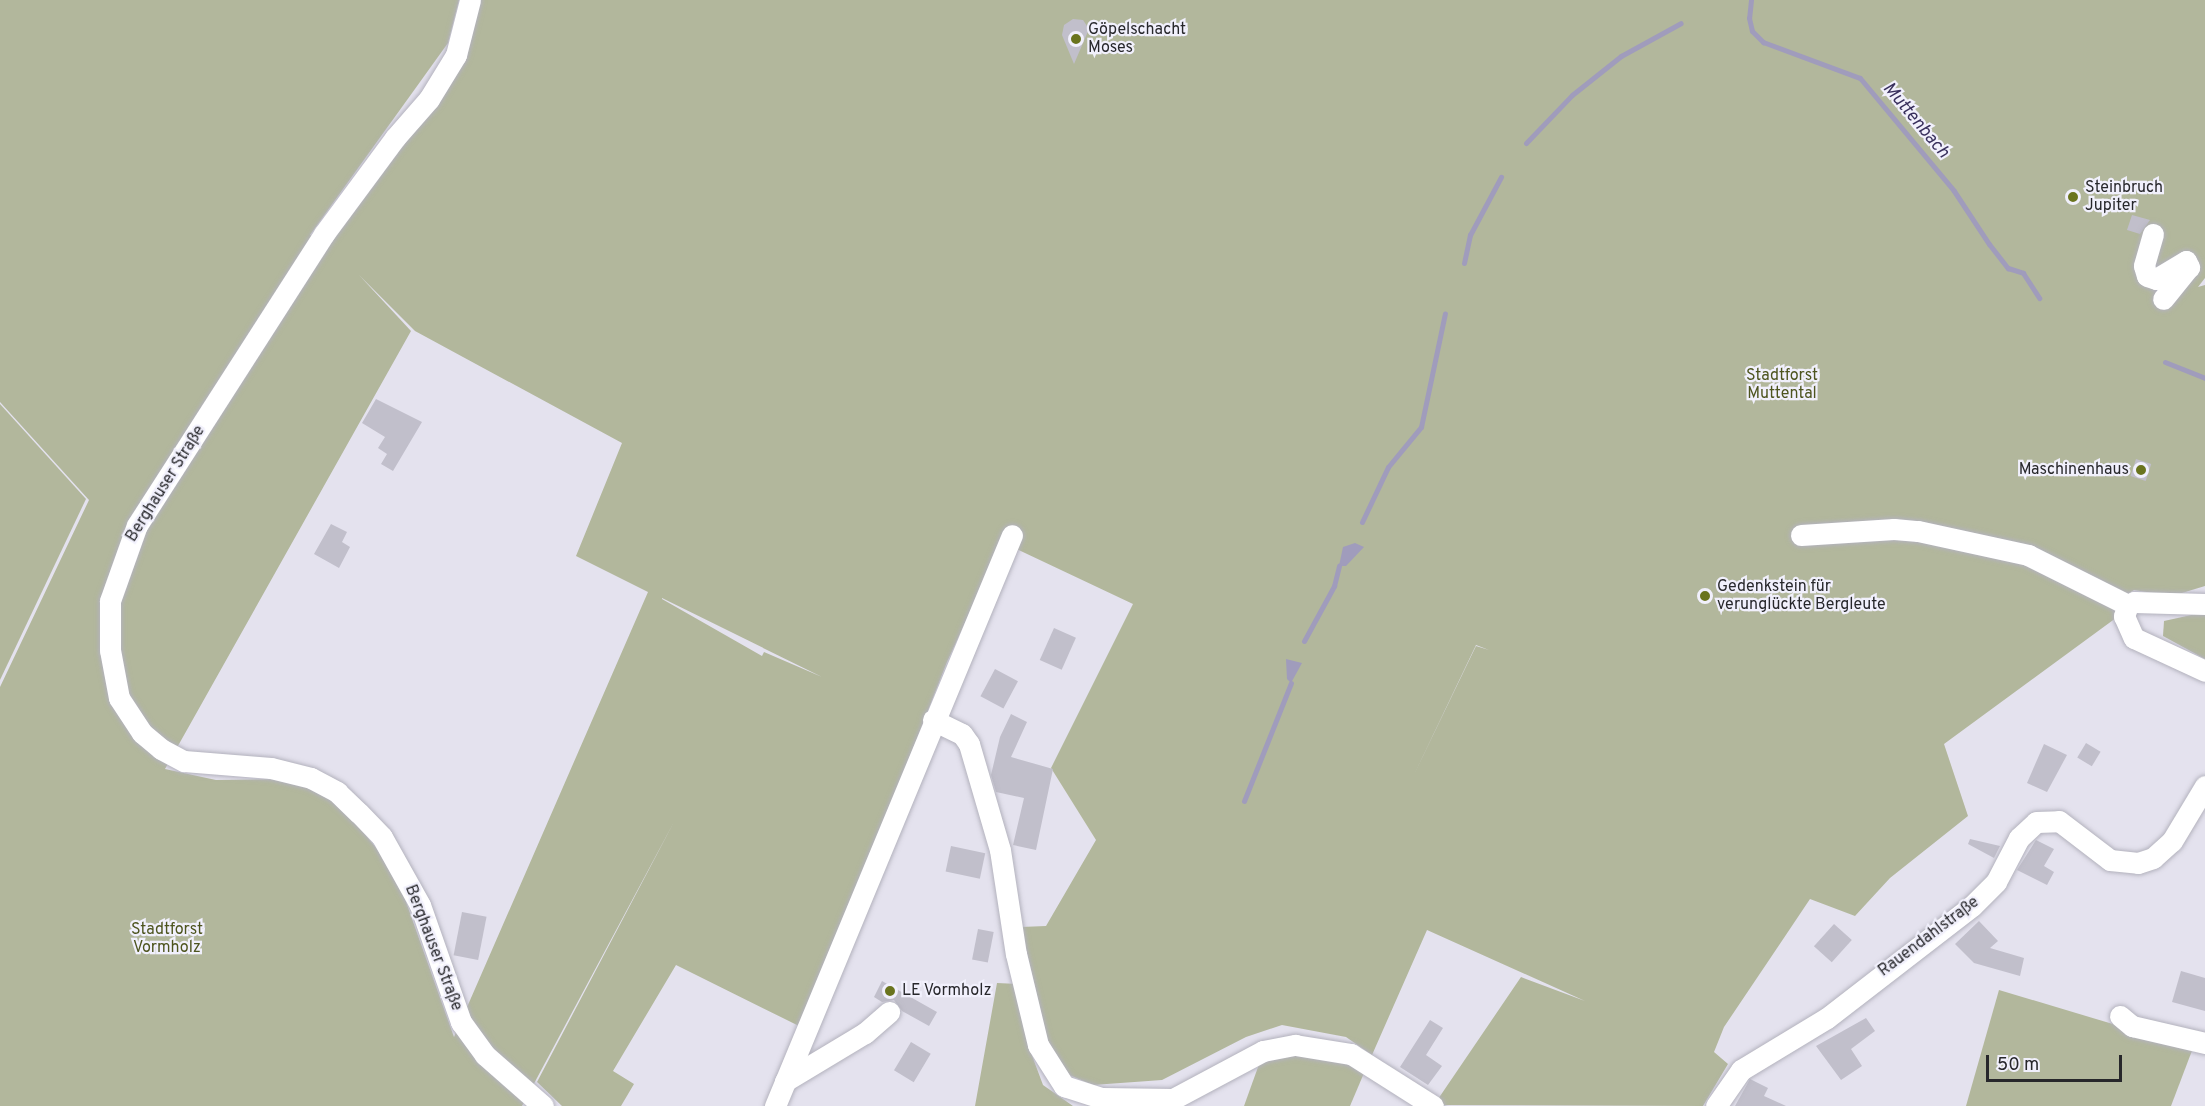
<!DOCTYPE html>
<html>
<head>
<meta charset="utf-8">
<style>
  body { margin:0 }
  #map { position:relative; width:2205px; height:1106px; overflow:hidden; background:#e4e2ee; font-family:Overpass,sans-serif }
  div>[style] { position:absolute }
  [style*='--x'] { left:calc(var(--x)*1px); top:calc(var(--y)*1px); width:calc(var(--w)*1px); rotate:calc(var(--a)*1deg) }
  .green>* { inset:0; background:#b2b79c }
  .water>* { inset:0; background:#a09cbc }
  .stream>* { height:5px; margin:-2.5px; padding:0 2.5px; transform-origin:2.5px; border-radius:2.5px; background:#a09cbc }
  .building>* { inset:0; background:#c1bfcb; transform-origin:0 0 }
  .roads { filter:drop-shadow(0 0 2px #b3b2bd) drop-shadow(0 0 2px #b3b2bd) }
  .minor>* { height:21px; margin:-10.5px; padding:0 10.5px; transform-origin:10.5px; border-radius:10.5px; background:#fff }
  .dots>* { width:16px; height:16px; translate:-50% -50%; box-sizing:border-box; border:3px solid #f1f0fc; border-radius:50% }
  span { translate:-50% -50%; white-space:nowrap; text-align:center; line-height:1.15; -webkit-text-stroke:4.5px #f1f0fc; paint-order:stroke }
  .poi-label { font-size:16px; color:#27272b }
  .left { translate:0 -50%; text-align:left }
  .right { translate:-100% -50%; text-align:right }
  .park-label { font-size:16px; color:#4d541e }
  .street-label { font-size:16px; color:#27272b }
  .water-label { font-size:18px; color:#39305d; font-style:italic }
  .scale { position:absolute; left:1986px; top:1055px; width:136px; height:27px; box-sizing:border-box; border:3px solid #27272b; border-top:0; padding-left:8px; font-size:18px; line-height:21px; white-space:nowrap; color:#27272b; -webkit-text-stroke:4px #f1f0fc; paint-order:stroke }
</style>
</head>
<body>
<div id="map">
  <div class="green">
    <div style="clip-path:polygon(evenodd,0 0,459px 0,448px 43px,310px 235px,327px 243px,399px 142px,467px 58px,476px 0,2205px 0,2205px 278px,2198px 287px,2205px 285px,2205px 586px,2172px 596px,2134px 590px,2121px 598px,2120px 615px,1944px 744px,1968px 816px,1890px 878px,1855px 916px,1810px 899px,1724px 1027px,1714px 1052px,1728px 1064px,1703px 1106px,1434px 1105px,1521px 977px,1585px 1001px,1427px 930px,1372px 1055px,1346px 1037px,1282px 1025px,1246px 1037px,1162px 1080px,1093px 1085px,1067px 1074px,1050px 1051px,1021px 927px,1046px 926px,1096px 840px,1051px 768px,1133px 604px,1002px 542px,947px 662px,803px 1028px,676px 965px,613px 1071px,634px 1084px,621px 1106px,562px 1106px,537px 1082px,675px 820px,522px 1106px,0 1106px,0 687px,89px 500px,0 402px,0 0,359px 275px,415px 331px,622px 443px,576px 556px,648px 592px,454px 1037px,399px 882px,391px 866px,339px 803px,296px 779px,216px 780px,165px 769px,411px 331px,359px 275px,0 0,662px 599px,662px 598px,822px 677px,764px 652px,762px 656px,662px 599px,0 0,1476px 645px,1489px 650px,1476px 646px,1411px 781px,1476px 645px)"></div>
    <div style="clip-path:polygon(0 404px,86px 499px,0 680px)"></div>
    <div style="clip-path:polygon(2205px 612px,2205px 659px,2163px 636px,2164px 621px)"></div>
    <div style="clip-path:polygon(997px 983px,1018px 984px,1030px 1050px,1043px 1085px,1073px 1106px,975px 1106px)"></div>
    <div style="clip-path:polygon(1999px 990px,2193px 1048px,2171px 1106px,1966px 1106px)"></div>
    <div style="clip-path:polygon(1288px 1043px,1367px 1066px,1350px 1106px,1244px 1106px,1262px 1056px)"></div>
  </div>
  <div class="water">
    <div style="clip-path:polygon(1355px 543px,1364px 547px,1346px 566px,1339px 566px,1343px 547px)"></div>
    <div style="clip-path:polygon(1286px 659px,1302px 663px,1291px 683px,1287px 679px)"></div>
  </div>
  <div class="stream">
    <div style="--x:1751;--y:0;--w:18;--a:96"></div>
    <div style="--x:1749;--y:18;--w:13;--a:77"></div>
    <div style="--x:1752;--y:31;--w:16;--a:45"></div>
    <div style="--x:1763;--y:42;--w:103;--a:20.4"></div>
    <div style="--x:1860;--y:78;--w:147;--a:50.2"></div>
    <div style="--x:1954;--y:191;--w:64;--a:56.6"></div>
    <div style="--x:1989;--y:244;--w:31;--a:52"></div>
    <div style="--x:2008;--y:268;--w:16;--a:18"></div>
    <div style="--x:2023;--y:273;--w:30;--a:57"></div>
    <div style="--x:1526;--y:143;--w:66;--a:-46.2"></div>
    <div style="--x:1572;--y:95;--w:63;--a:-38.5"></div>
    <div style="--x:1621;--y:56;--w:68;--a:-28.8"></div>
    <div style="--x:1464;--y:263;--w:29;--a:-78"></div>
    <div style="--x:1470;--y:235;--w:66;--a:-61.9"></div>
    <div style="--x:2165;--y:362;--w:43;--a:21.8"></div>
    <div style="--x:1362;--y:522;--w:61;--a:-64.7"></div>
    <div style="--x:1388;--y:467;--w:52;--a:-50.5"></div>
    <div style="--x:1421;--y:427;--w:116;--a:-78.1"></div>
    <div style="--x:1304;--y:641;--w:63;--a:-61.4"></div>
    <div style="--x:1334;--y:586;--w:21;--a:-76"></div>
    <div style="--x:1244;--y:801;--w:127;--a:-68.3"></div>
  </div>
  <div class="building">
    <div style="clip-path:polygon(1073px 19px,1083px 20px,1089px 29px,1074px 64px,1062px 35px,1064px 25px)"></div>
    <div style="clip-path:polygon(2132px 215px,2150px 220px,2140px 234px,2127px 230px)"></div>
    <div style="clip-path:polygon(376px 399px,422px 422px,393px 471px,381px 464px,387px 454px,378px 448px,385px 437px,362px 423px)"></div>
    <div style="left:2136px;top:459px;width:16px;height:18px;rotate:18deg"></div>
    <div style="clip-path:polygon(331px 524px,347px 532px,342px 542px,350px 547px,339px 568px,314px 554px)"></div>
    <div style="left:1054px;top:628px;width:24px;height:35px;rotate:24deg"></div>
    <div style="left:995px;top:669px;width:26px;height:31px;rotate:28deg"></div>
    <div style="clip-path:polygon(1011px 714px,1027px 722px,1011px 757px,1053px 769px,1036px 850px,1013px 845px,1024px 798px,996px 792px,991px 775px,1000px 737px)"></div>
    <div style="left:2086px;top:743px;width:17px;height:17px;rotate:31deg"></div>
    <div style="clip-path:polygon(2044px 744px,2067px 755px,2047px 792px,2027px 783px)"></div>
    <div style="clip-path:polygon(1970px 839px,2000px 846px,1994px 858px,1968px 844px)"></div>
    <div style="clip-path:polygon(2036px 840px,2054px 849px,2044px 866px,2054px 872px,2047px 885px,2017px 870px)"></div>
    <div style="left:951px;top:846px;width:35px;height:26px;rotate:12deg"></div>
    <div style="left:462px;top:912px;width:25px;height:44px;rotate:11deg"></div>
    <div style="clip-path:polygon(1979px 921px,1998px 941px,1990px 948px,2024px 958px,2020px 976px,1974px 963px,1955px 944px)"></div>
    <div style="left:1834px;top:924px;width:24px;height:30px;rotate:42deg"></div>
    <div style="left:978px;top:929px;width:16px;height:31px;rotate:11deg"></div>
    <div style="clip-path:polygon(2181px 971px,2205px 978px,2205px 1011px,2172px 1002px)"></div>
    <div style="clip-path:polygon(882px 981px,937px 1012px,929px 1026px,902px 1011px,894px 1000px,882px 1002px,874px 997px)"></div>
    <div style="clip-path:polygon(1866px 1018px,1875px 1031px,1851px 1049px,1862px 1066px,1841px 1080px,1816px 1046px)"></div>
    <div style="clip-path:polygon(1430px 1020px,1443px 1028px,1426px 1055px,1442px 1066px,1428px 1085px,1400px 1067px)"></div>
    <div style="left:911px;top:1042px;width:23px;height:33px;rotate:31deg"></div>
    <div style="clip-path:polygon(1750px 1079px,1768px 1088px,1764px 1096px,1786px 1106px,1735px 1106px)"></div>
  </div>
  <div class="roads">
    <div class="minor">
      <div style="--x:470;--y:0;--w:57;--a:104.3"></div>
      <div style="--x:456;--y:55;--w:52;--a:121.5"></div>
      <div style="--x:429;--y:99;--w:52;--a:131.1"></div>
      <div style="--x:395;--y:138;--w:119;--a:126.5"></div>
      <div style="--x:324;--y:234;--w:346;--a:122.7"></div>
      <div style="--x:137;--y:525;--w:81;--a:109.6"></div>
      <div style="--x:110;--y:601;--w:49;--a:90"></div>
      <div style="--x:110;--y:650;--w:49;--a:79.4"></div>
      <div style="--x:119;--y:698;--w:42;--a:56.7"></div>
      <div style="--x:142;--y:733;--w:25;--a:40"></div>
      <div style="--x:161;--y:749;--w:26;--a:28"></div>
      <div style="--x:184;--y:761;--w:87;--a:4.6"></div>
      <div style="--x:271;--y:768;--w:41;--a:14"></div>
      <div style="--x:311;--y:778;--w:30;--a:28"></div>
      <div style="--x:337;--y:792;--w:30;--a:44"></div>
      <div style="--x:359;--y:813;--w:33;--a:46"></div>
      <div style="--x:382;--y:837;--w:78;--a:60.8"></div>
      <div style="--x:420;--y:905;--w:124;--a:70.7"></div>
      <div style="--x:461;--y:1022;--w:41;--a:54"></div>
      <div style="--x:485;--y:1055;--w:77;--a:41.3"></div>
      <div style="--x:2153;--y:234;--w:33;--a:106"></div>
      <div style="--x:2144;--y:266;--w:10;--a:73"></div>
      <div style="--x:2147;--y:276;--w:9;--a:18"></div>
      <div style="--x:2156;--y:279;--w:35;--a:-31"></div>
      <div style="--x:2186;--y:261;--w:7;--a:63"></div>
      <div style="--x:2189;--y:267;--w:41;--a:129.1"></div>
      <div style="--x:1801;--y:535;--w:93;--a:-3.7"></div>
      <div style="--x:1894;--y:529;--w:24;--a:5"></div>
      <div style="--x:1918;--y:531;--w:113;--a:12.3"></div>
      <div style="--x:2028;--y:555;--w:112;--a:26.6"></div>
      <div style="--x:2205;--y:604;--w:71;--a:-178.4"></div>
      <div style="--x:2134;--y:602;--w:7;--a:153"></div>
      <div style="--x:2128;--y:605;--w:12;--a:110"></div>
      <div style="--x:2124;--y:616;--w:24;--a:66"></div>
      <div style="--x:2134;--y:638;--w:78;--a:24.9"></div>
      <div style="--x:933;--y:720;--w:32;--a:26"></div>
      <div style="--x:962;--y:734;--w:12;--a:55"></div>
      <div style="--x:969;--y:744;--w:110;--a:73.7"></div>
      <div style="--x:1000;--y:850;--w:105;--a:81.3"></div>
      <div style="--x:1016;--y:954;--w:94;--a:76.4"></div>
      <div style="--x:1038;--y:1045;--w:49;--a:57.6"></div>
      <div style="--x:1064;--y:1086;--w:40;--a:18"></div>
      <div style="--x:1102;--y:1098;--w:71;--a:0.8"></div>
      <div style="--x:1173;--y:1099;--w:102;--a:-28.1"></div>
      <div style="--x:1263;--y:1051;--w:33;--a:-11"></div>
      <div style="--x:1295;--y:1045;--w:57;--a:9.1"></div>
      <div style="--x:1351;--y:1054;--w:97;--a:32.4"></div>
      <div style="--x:2120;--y:1016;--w:16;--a:40"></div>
      <div style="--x:2132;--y:1026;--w:75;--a:13.1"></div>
      <div style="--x:785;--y:1081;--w:93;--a:-31"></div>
      <div style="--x:865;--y:1033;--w:32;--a:-41"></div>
      <div style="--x:775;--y:1106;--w:618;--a:-67.46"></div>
      <div style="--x:1716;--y:1106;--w:44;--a:-55.2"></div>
      <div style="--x:1741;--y:1070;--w:100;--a:-31.2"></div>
      <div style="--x:1827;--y:1018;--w:183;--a:-37.7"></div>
      <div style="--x:1972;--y:906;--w:34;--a:-45"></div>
      <div style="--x:1996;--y:882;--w:50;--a:-62.4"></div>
      <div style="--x:2019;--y:838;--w:23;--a:-43"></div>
      <div style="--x:2036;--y:822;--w:23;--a:-2"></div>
      <div style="--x:2059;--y:821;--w:64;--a:37.4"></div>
      <div style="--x:2110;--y:860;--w:28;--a:6"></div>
      <div style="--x:2138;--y:863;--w:16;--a:-18"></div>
      <div style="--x:2153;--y:858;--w:25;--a:-42"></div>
      <div style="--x:2172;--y:841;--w:64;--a:-59"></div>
    </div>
  </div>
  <div class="dots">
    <div style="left:1076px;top:39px;background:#6a741e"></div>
    <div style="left:2073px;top:197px;background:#6a741e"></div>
    <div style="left:2141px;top:470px;background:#6a741e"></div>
    <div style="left:1705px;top:596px;background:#6a741e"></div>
    <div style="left:890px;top:991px;background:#6a741e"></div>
  </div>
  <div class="poi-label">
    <span class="left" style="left:1088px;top:39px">Göpelschacht<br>Moses</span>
    <span class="left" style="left:2085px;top:197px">Steinbruch<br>Jupiter</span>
    <span class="right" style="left:2129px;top:470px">Maschinenhaus</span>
    <span class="left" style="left:1717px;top:596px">Gedenkstein für<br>verunglückte Bergleute</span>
    <span class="left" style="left:902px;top:991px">LE Vormholz</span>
  </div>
  <div class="park-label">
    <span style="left:1782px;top:385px">Stadtforst<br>Muttental</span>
    <span style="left:167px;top:939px">Stadtforst<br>Vormholz</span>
  </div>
  <div class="street-label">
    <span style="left:166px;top:484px;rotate:-58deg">Berghauser Straße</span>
    <span style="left:1929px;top:937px;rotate:-37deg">Rauendahlstraße</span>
    <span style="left:433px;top:948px;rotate:69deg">Berghauser Straße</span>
  </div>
  <div class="water-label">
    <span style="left:1915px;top:121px;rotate:50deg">Muttenbach</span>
  </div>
  <div class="scale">50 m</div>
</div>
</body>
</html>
